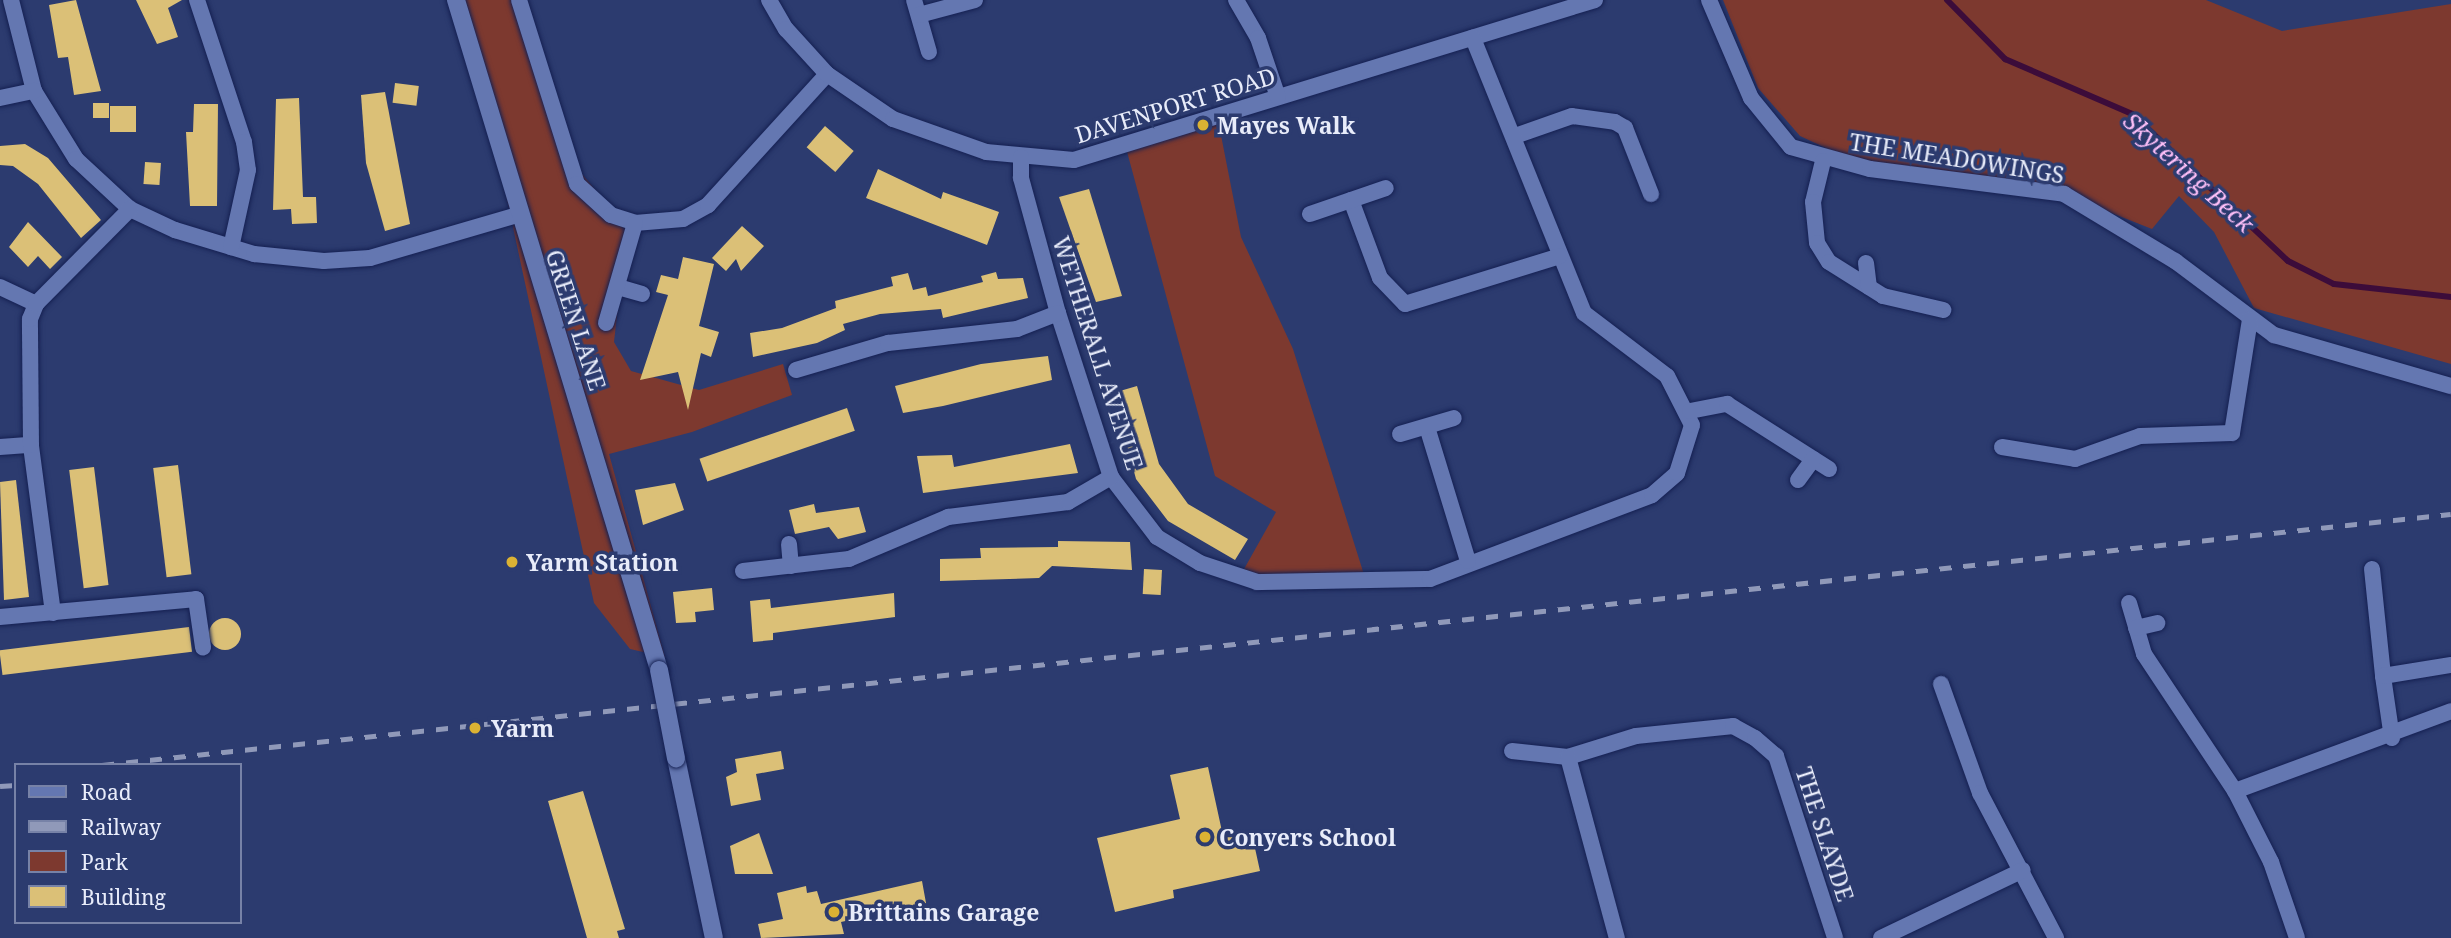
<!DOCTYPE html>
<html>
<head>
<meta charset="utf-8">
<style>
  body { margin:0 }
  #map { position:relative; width:2451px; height:938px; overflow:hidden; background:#2c3b6f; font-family:"Noto Serif",serif }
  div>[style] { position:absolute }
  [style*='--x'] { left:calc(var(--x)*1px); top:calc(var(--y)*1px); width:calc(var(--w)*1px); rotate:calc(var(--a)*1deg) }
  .green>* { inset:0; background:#7d392f }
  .stream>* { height:6px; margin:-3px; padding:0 3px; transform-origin:3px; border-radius:3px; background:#3c0c3a }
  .building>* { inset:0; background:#dbc077; transform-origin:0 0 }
  .round { border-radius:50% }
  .roads { filter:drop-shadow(0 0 2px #152052) drop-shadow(0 0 2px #152052) }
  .street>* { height:16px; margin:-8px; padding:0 8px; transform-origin:8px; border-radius:8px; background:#6477b1 }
  .secondary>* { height:18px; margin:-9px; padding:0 9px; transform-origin:9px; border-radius:9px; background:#6477b1 }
  .rail>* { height:5px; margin-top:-2.5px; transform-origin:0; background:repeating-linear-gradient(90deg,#9099b9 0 12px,transparent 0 24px) }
  .bridges { filter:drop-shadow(0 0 2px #152052) drop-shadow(0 0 2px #152052) }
  .secondary-bridge>* { height:18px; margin:-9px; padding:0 9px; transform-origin:9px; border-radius:9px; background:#6477b1 }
  .dots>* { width:19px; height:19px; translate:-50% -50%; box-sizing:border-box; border:4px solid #2c3b6f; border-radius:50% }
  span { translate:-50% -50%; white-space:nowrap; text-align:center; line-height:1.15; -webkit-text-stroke:7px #2c3b6f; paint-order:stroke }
  .street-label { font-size:23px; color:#e8ecfa }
  .poi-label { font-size:23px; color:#e8ecfa; font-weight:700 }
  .left { translate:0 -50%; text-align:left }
  .water-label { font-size:24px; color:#ffc0f9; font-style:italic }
  .legend { position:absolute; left:14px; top:763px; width:228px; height:161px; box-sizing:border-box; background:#2c3b6f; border:2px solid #7782a7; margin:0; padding:9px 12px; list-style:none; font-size:21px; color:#e8ecfa }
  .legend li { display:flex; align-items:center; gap:14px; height:35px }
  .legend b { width:35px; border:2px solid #7782a7 }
</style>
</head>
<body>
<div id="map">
  <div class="green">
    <div style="clip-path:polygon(464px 0,525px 0,578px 169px,627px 228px,614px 342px,631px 371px,699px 390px,783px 364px,792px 395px,692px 432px,609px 454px,665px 657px,630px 649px,594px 603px)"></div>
    <div style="clip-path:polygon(1723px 0,2206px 0,2282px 31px,2451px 4px,2451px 364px,2254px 308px,2214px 232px,2179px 196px,2152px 229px,2076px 199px,1843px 156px,1800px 136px,1758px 88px)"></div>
    <div style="clip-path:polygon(1218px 120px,1241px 237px,1293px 349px,1366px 581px,1239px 578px,1276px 512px,1215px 476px,1126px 148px)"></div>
  </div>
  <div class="stream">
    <div style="--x:1947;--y:0;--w:83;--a:45.5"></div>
    <div style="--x:2005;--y:59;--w:138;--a:23.4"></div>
    <div style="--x:2132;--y:114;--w:214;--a:43.3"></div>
    <div style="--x:2288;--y:261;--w:51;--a:26.6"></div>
    <div style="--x:2334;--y:284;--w:118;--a:6.3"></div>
  </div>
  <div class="building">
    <div style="clip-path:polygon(76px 0,101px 91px,74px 95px,68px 57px,58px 58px,49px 5px)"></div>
    <div style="clip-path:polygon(136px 0,182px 0,168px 8px,178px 37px,157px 44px)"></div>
    <div style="left:395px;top:83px;width:24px;height:20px;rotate:7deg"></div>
    <div style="clip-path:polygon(385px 92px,410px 224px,385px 231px,366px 163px,361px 95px)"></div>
    <div style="clip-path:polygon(299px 98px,303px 197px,316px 197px,317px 223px,292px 224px,291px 209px,273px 210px,276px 99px)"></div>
    <div style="left:93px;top:103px;width:16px;height:15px"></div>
    <div style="clip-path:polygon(194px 104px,218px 104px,217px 206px,190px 206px,186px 132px,193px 132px)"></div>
    <div style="left:136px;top:106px;width:26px;height:26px;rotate:90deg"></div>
    <div style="left:825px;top:126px;width:38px;height:28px;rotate:41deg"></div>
    <div style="clip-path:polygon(25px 144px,48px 158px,101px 220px,81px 238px,38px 184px,13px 166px,0 165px,0 146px)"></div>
    <div style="left:145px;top:162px;width:16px;height:22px;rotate:4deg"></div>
    <div style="clip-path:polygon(878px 169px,941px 199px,943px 192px,999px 212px,987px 245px,866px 198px)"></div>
    <div style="clip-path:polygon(1089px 189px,1122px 296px,1096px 302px,1059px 197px)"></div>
    <div style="clip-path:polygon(28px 222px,62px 257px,50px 269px,38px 256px,28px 267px,9px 247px)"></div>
    <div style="clip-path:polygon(742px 226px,764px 246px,741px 271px,736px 259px,726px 271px,712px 258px)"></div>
    <div style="clip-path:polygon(683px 257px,714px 264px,699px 326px,719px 332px,711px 357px,701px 353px,688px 410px,678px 372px,640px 380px,668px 295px,656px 292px,661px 275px,678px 279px)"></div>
    <div style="clip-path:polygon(996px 272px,998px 279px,1023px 278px,1028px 298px,943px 318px,941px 309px,880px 314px,843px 324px,845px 330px,817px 343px,753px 357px,750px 333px,782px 328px,836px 308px,835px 301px,893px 286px,891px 277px,908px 273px,913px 290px,926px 287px,928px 296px,983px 282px,981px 276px)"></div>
    <div style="clip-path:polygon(1048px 356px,1052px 380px,943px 406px,903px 413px,895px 386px,981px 364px)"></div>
    <div style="clip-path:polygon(1137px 386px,1159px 464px,1188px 504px,1248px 539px,1235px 560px,1168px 521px,1136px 479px,1113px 393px)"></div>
    <div style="left:847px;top:408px;width:24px;height:156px;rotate:71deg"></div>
    <div style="clip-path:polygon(1070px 444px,1078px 473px,923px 493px,917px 456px,952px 455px,954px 467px)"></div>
    <div style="left:178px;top:465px;width:110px;height:25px;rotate:83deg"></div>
    <div style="left:94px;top:467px;width:119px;height:25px;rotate:83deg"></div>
    <div style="clip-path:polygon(16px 480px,29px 597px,4px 600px,0 482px)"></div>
    <div style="clip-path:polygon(675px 483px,684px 510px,643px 525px,635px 490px)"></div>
    <div style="clip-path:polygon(814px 504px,816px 513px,859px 507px,866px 532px,838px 539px,829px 527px,795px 534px,789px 510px)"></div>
    <div style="clip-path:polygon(1058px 541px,1130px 542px,1132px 570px,1052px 566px,1039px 578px,940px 581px,940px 559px,981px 558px,980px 548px,1058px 547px)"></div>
    <div style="left:1144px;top:569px;width:18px;height:25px;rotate:3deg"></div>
    <div style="clip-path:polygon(712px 588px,714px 610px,695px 612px,696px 622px,676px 623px,673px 592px)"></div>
    <div style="clip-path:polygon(894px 593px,895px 617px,773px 633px,773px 640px,753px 642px,750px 601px,770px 599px,771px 608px)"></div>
    <div class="round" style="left:209px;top:618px;width:32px;height:32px"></div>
    <div style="left:189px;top:627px;width:25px;height:191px;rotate:83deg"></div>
    <div style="clip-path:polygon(781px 751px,784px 769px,756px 774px,761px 800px,731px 806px,726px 777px,737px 772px,735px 759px)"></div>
    <div style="clip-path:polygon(1208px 767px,1223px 836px,1251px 830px,1260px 871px,1173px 890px,1174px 898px,1115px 912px,1097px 838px,1180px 819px,1170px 775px)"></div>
    <div style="clip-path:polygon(583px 791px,625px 929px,617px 931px,619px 938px,587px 938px,548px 801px)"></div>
    <div style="clip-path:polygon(759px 833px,773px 874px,735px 874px,730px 846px)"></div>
    <div style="clip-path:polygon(922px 881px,926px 903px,841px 922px,844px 934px,761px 938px,758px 924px,783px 919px,777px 893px,806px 886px,807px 893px,817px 891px,821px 904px)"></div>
  </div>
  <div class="roads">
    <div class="street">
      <div style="--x:11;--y:0;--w:94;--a:75.8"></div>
      <div style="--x:34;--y:91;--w:80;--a:58.3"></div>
      <div style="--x:76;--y:159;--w:74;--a:42.8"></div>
      <div style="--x:130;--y:209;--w:50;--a:25"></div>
      <div style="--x:175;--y:230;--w:83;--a:16.9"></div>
      <div style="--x:254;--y:254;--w:70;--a:5.7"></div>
      <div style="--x:324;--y:261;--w:46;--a:-3.7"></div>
      <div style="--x:370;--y:258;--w:153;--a:-16.3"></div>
      <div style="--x:197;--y:0;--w:150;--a:71.7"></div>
      <div style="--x:244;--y:142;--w:28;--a:82"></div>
      <div style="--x:248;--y:170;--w:79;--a:102.4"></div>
      <div style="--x:519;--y:0;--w:193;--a:72.5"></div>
      <div style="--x:577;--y:184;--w:46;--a:42.4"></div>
      <div style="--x:611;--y:215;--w:25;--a:18"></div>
      <div style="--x:635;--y:223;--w:48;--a:-4.8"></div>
      <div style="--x:683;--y:219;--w:29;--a:-29"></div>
      <div style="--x:708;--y:205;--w:177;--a:-47.7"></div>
      <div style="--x:769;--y:0;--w:34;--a:60"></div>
      <div style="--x:786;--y:29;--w:61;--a:47.7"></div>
      <div style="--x:827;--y:74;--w:80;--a:34.3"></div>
      <div style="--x:893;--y:119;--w:99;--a:19.5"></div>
      <div style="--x:986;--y:152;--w:88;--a:5.2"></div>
      <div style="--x:1074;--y:160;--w:545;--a:-17.07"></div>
      <div style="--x:914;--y:0;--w:54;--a:73.9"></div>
      <div style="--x:1236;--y:0;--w:44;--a:59.9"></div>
      <div style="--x:1258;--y:38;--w:62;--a:71.3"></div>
      <div style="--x:1709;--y:0;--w:107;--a:66.8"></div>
      <div style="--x:1751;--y:98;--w:63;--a:50.8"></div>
      <div style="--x:1791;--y:147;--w:82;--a:15.6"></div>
      <div style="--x:1870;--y:169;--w:196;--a:7.3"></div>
      <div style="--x:2064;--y:194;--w:130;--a:31.1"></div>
      <div style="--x:2175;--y:261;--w:124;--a:36.8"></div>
      <div style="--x:2274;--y:335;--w:184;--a:16.1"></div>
      <div style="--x:919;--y:15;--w:58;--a:-15"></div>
      <div style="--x:0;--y:98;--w:35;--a:-12"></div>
      <div style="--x:1515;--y:136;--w:60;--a:-19.3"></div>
      <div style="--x:1572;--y:116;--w:43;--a:7.9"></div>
      <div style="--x:1615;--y:122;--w:12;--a:31"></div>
      <div style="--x:1625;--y:128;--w:71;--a:68.5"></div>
      <div style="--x:1021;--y:157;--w:21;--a:90"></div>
      <div style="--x:1021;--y:178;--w:140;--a:74.7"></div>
      <div style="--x:1058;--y:313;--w:172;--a:72.1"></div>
      <div style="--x:1111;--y:477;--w:76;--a:52.5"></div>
      <div style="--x:1157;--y:537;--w:50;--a:31.2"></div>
      <div style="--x:1200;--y:563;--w:60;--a:18.4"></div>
      <div style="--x:1257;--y:582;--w:173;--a:-1"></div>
      <div style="--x:1430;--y:579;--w:237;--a:-20.7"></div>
      <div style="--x:1652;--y:495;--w:33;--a:-41"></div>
      <div style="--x:1677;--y:473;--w:50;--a:-72.6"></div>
      <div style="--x:1692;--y:425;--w:55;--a:-117"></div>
      <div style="--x:1667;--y:376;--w:104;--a:-142.8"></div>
      <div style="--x:1584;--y:313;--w:297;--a:-112"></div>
      <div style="--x:1823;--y:161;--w:42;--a:103.7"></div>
      <div style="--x:1813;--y:202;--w:41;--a:84.4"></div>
      <div style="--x:1817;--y:243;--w:22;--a:58"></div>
      <div style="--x:1829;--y:262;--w:64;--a:32.2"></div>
      <div style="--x:1883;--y:296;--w:62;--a:13.1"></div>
      <div style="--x:1351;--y:200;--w:83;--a:69.6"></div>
      <div style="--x:1380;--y:278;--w:36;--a:46"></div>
      <div style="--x:1405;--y:304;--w:162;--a:-17.2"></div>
      <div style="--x:1310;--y:214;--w:80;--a:-18.9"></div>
      <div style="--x:1866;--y:263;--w:24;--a:83"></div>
      <div style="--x:0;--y:287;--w:40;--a:25"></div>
      <div style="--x:618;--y:287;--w:25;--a:16"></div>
      <div style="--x:606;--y:323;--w:104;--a:-73.8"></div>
      <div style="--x:796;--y:370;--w:96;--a:-16.4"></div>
      <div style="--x:888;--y:343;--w:130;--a:-6.2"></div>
      <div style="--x:1017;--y:329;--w:44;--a:-21.3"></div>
      <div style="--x:1690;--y:411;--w:38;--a:-11"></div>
      <div style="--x:1727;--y:404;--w:121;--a:32.5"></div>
      <div style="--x:1427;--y:427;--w:140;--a:73"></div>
      <div style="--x:1400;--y:434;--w:56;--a:-16.5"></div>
      <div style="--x:0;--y:447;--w:31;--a:-4"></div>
      <div style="--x:2002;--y:447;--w:74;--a:9.3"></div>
      <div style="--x:2075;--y:459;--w:69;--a:-19.5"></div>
      <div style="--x:2140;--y:436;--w:92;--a:-1.9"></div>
      <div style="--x:2232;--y:433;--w:115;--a:-81"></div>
      <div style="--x:1798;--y:480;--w:26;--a:-54"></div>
      <div style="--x:789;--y:544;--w:22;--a:85"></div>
      <div style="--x:2372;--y:569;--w:108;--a:84.1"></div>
      <div style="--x:743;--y:571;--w:107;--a:-6.5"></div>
      <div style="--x:849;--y:559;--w:108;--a:-23"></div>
      <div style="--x:948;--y:517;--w:121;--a:-7.1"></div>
      <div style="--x:1068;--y:502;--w:50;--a:-30.2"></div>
      <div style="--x:2129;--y:603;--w:53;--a:73.6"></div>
      <div style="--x:2144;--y:654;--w:164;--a:56.4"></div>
      <div style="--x:2235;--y:791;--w:80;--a:63.1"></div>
      <div style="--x:2271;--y:862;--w:80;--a:71.1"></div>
      <div style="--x:53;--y:613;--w:169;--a:-97.5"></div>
      <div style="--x:31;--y:445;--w:126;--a:-90.5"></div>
      <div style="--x:30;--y:319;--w:16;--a:-68"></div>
      <div style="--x:36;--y:304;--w:134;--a:-45.3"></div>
      <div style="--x:0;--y:617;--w:197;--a:-5.2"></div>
      <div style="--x:196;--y:599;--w:49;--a:81.7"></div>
      <div style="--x:2136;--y:628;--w:22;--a:-13"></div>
      <div style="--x:1941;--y:684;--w:116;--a:70.3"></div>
      <div style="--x:1980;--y:793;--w:164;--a:62.3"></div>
      <div style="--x:2392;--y:738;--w:63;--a:-98.3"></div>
      <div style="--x:2383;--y:676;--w:69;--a:-9.2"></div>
      <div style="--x:1512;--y:751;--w:56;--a:6.1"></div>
      <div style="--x:1568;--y:757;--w:71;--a:-17.2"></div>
      <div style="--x:1636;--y:736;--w:98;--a:-5.9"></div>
      <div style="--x:1733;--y:726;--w:25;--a:29"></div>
      <div style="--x:1755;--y:738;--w:28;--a:41"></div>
      <div style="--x:1776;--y:756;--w:191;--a:72"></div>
      <div style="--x:1568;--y:757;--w:188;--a:74.9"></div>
      <div style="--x:2235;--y:791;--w:230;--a:-20.3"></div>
      <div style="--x:1881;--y:938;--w:157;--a:-25.6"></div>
    </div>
    <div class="secondary">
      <div style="--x:456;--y:0;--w:700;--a:73.14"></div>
      <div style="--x:676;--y:758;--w:184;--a:78.1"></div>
    </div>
  </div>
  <div class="rail">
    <div style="--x:102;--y:765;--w:2362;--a:-6.1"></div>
    <div style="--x:0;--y:786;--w:16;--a:-4"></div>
  </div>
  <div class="bridges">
    <div class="secondary-bridge">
      <div style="--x:659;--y:670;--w:90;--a:79.1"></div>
    </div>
  </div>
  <div class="dots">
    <div style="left:1203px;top:125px;background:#dbb233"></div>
    <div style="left:512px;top:562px;background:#dbb233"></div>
    <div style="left:475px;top:728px;background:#dbb233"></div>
    <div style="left:1205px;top:837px;background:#dbb233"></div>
    <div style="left:834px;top:912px;background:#dbb233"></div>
  </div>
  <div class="street-label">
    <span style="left:1175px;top:105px;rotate:-17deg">DAVENPORT ROAD</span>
    <span style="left:1957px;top:158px;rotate:9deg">THE MEADOWINGS</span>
    <span style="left:576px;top:320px;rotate:72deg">GREEN LANE</span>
    <span style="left:1098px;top:353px;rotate:72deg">WETHERALL AVENUE</span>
    <span style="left:1825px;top:834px;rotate:72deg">THE SLAYDE</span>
  </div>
  <div class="poi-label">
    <span class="left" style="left:1217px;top:125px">Mayes Walk</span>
    <span class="left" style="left:526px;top:562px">Yarm Station</span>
    <span class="left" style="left:491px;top:728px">Yarm</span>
    <span class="left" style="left:1219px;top:837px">Conyers School</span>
    <span class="left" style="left:848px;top:912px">Brittains Garage</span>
  </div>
  <div class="water-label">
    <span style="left:2189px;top:172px;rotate:42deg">Skytering Beck</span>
  </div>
  <ul class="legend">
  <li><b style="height:9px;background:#6477b1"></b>Road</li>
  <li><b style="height:9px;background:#9099b9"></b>Railway</li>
  <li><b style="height:19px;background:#7d392f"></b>Park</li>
  <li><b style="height:19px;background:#dbc077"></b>Building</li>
  </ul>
</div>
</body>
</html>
